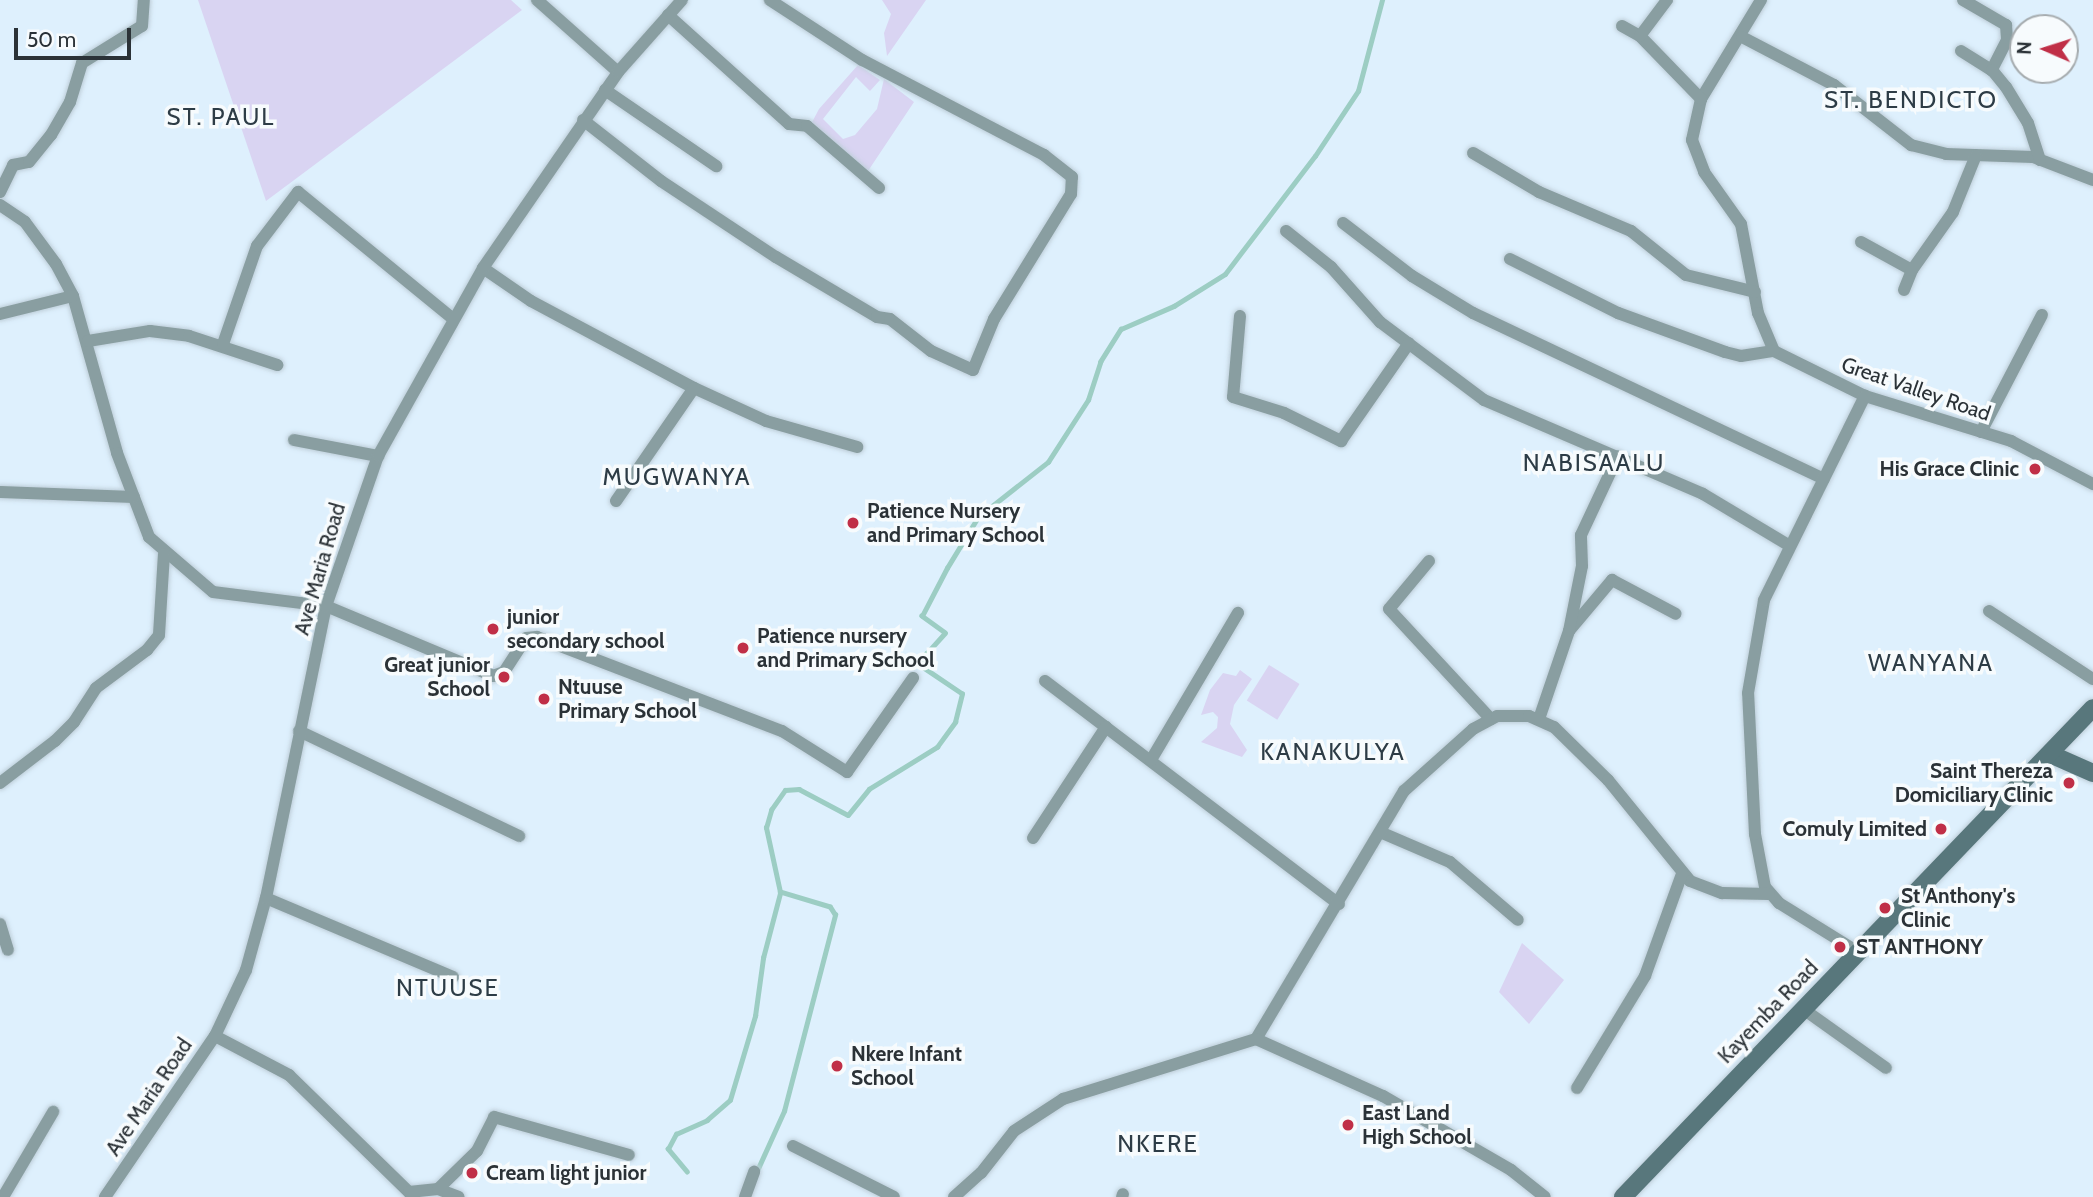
<!DOCTYPE html>
<html>
<head>
<meta charset="utf-8">
<style>
  body { margin:0 }
  #map { position:relative; width:2093px; height:1197px; overflow:hidden; background:#def0fd; font-family:Cabin,sans-serif }
  div>[style] { position:absolute }
  [style*='--x'] { left:calc(var(--x)*1px); top:calc(var(--y)*1px); width:calc(var(--w)*1px); rotate:calc(var(--a)*1deg) }
  .green>* { inset:0; background:#d9d4f2; transform-origin:0 0 }
  .stream>* { height:4.5px; margin:-2.25px; padding:0 2.25px; transform-origin:2.25px; border-radius:2.25px; background:#9ccdc3 }
  .roads { filter:drop-shadow(0 0 2px #beced9) drop-shadow(0 0 2px #beced9) }
  .street>* { height:12px; margin:-6px; padding:0 6px; transform-origin:6px; border-radius:6px; background:#899ea1 }
  .secondary>* { height:18px; margin:-9px; padding:0 9px; transform-origin:9px; border-radius:9px; background:#58777c }
  .dots>* { width:19px; height:19px; translate:-50% -50%; box-sizing:border-box; border:4px solid #f7fbfd; border-radius:50% }
  span { translate:-50% -50%; white-space:nowrap; text-align:center; line-height:1.15; -webkit-text-stroke:7px #f7fbfd; paint-order:stroke }
  .street-label { font-size:21px; color:#2b3237 }
  .poi-label { font-size:21px; color:#2b3237; font-weight:700 }
  .right { translate:-100% -50%; text-align:right }
  .left { translate:0 -50%; text-align:left }
  .quarter-label { font-size:24px; color:#2d3c46; letter-spacing:2px }
  .north { position:absolute; left:2009px; top:14px; width:70px; height:70px; box-sizing:border-box; background:#f7fbfd; border:2px solid #a5abae; border-radius:50%; rotate:273deg; font-size:19px; font-weight:700; line-height:28px; text-align:center; color:#2b3237 }
  .north::after { content:''; display:block; margin:auto; width:24px; height:32px; background:#c02f47; clip-path:polygon(50% 0,100% 100%,50% 72%,0 100%) }
  .scale { position:absolute; left:14px; top:28px; width:117px; height:32px; box-sizing:border-box; border:4px solid #2b3237; border-top:0; padding-left:9px; font-size:21px; line-height:24px; white-space:nowrap; color:#2b3237; -webkit-text-stroke:5px #f7fbfd; paint-order:stroke }
</style>
</head>
<body>
<div id="map">
  <div class="green">
    <div style="clip-path:polygon(198px 0,511px 0,522px 10px,266px 201px)"></div>
    <div style="clip-path:polygon(882px 0,926px 0,887px 56px,884px 33px,891px 14px)"></div>
    <div style="clip-path:polygon(858px 65px,880px 80px,870px 91px,856px 77px,823px 119px,843px 139px,855px 135px,877px 109px,884px 79px,914px 102px,868px 171px,810px 126px,819px 109px)"></div>
    <div style="left:1269px;top:665px;width:36px;height:42px;rotate:32deg"></div>
    <div style="clip-path:polygon(1240px 670px,1252px 679px,1234px 705px,1230px 724px,1247px 750px,1242px 757px,1201px 742px,1217px 728px,1218px 717px,1213px 712px,1201px 715px,1210px 690px,1223px 673px,1236px 676px)"></div>
    <div style="clip-path:polygon(1522px 943px,1564px 980px,1529px 1024px,1499px 992px)"></div>
  </div>
  <div class="stream">
    <div style="--x:687;--y:1172;--w:30;--a:-130"></div>
    <div style="--x:668;--y:1149;--w:17;--a:-62"></div>
    <div style="--x:676;--y:1134;--w:34;--a:-24"></div>
    <div style="--x:707;--y:1120;--w:30;--a:-41"></div>
    <div style="--x:730;--y:1100;--w:88;--a:-73.4"></div>
    <div style="--x:755;--y:1016;--w:59;--a:-82.1"></div>
    <div style="--x:763;--y:958;--w:67;--a:-75.3"></div>
    <div style="--x:756;--y:1173;--w:68;--a:-65.7"></div>
    <div style="--x:784;--y:1111;--w:203;--a:-75.4"></div>
    <div style="--x:835;--y:915;--w:9;--a:-122"></div>
    <div style="--x:830;--y:907;--w:52;--a:-163.3"></div>
    <div style="--x:780;--y:892;--w:66;--a:-102.3"></div>
    <div style="--x:766;--y:828;--w:19;--a:-74"></div>
    <div style="--x:771;--y:810;--w:24;--a:-55"></div>
    <div style="--x:785;--y:790;--w:14;--a:-4"></div>
    <div style="--x:799;--y:789;--w:55;--a:28"></div>
    <div style="--x:848;--y:815;--w:33;--a:-51"></div>
    <div style="--x:869;--y:789;--w:80;--a:-31.7"></div>
    <div style="--x:937;--y:747;--w:31;--a:-54"></div>
    <div style="--x:955;--y:722;--w:29;--a:-76"></div>
    <div style="--x:962;--y:694;--w:48;--a:-146"></div>
    <div style="--x:922;--y:667;--w:14;--a:-73"></div>
    <div style="--x:926;--y:654;--w:28;--a:-48"></div>
    <div style="--x:945;--y:633;--w:29;--a:-144"></div>
    <div style="--x:922;--y:616;--w:54;--a:-62.5"></div>
    <div style="--x:947;--y:568;--w:60;--a:-58.7"></div>
    <div style="--x:978;--y:517;--w:89;--a:-38.2"></div>
    <div style="--x:1048;--y:462;--w:74;--a:-57.2"></div>
    <div style="--x:1088;--y:400;--w:40;--a:-72"></div>
    <div style="--x:1100;--y:362;--w:39;--a:-58"></div>
    <div style="--x:1121;--y:329;--w:58;--a:-23.5"></div>
    <div style="--x:1174;--y:306;--w:60;--a:-32.1"></div>
    <div style="--x:1225;--y:274;--w:148;--a:-52.7"></div>
    <div style="--x:1315;--y:156;--w:78;--a:-56.5"></div>
    <div style="--x:1358;--y:91;--w:94;--a:-75.2"></div>
  </div>
  <div class="roads">
    <div class="street">
      <div style="--x:537;--y:0;--w:108;--a:41.6"></div>
      <div style="--x:1761;--y:0;--w:116;--a:121.2"></div>
      <div style="--x:1701;--y:99;--w:42;--a:102.4"></div>
      <div style="--x:1692;--y:140;--w:34;--a:69"></div>
      <div style="--x:1704;--y:172;--w:64;--a:54.6"></div>
      <div style="--x:1741;--y:224;--w:91;--a:79.2"></div>
      <div style="--x:1758;--y:313;--w:41;--a:67.2"></div>
      <div style="--x:1774;--y:351;--w:102;--a:26.3"></div>
      <div style="--x:1865;--y:396;--w:153;--a:17.1"></div>
      <div style="--x:2011;--y:441;--w:93;--a:27.7"></div>
      <div style="--x:1963;--y:0;--w:50;--a:30.2"></div>
      <div style="--x:2006;--y:25;--w:15;--a:86"></div>
      <div style="--x:2007;--y:40;--w:34;--a:117"></div>
      <div style="--x:668;--y:15;--w:163;--a:42"></div>
      <div style="--x:789;--y:124;--w:18;--a:6"></div>
      <div style="--x:807;--y:126;--w:95;--a:40.7"></div>
      <div style="--x:1622;--y:26;--w:21;--a:29"></div>
      <div style="--x:1640;--y:36;--w:88;--a:45.9"></div>
      <div style="--x:1640;--y:36;--w:45;--a:-53.1"></div>
      <div style="--x:1742;--y:37;--w:104;--a:27.6"></div>
      <div style="--x:1834;--y:85;--w:98;--a:37.9"></div>
      <div style="--x:1911;--y:145;--w:36;--a:14"></div>
      <div style="--x:1946;--y:154;--w:87;--a:2"></div>
      <div style="--x:2033;--y:157;--w:64;--a:21"></div>
      <div style="--x:1961;--y:51;--w:36;--a:32"></div>
      <div style="--x:1992;--y:70;--w:22;--a:51"></div>
      <div style="--x:2006;--y:87;--w:42;--a:58.6"></div>
      <div style="--x:2028;--y:123;--w:39;--a:72"></div>
      <div style="--x:605;--y:90;--w:135;--a:34.4"></div>
      <div style="--x:583;--y:120;--w:99;--a:38"></div>
      <div style="--x:661;--y:181;--w:138;--a:33.5"></div>
      <div style="--x:776;--y:257;--w:117;--a:30.7"></div>
      <div style="--x:877;--y:317;--w:13;--a:9"></div>
      <div style="--x:890;--y:319;--w:52;--a:38"></div>
      <div style="--x:931;--y:351;--w:46;--a:24.3"></div>
      <div style="--x:973;--y:370;--w:55;--a:-67.6"></div>
      <div style="--x:994;--y:319;--w:147;--a:-58.4"></div>
      <div style="--x:1071;--y:194;--w:17;--a:-87"></div>
      <div style="--x:1072;--y:177;--w:36;--a:-142"></div>
      <div style="--x:1044;--y:155;--w:205;--a:-152.4"></div>
      <div style="--x:862;--y:60;--w:110;--a:-146.9"></div>
      <div style="--x:1473;--y:153;--w:77;--a:30.6"></div>
      <div style="--x:1539;--y:192;--w:100;--a:23"></div>
      <div style="--x:1631;--y:231;--w:70;--a:38.7"></div>
      <div style="--x:1686;--y:275;--w:71;--a:13.8"></div>
      <div style="--x:0;--y:192;--w:30;--a:-64"></div>
      <div style="--x:13;--y:165;--w:16;--a:-11"></div>
      <div style="--x:29;--y:162;--w:35;--a:-51"></div>
      <div style="--x:51;--y:135;--w:38;--a:-60"></div>
      <div style="--x:70;--y:102;--w:41;--a:-72.9"></div>
      <div style="--x:82;--y:63;--w:70;--a:-31.7"></div>
      <div style="--x:142;--y:26;--w:26;--a:-86"></div>
      <div style="--x:0;--y:205;--w:30;--a:34"></div>
      <div style="--x:25;--y:222;--w:52;--a:53.6"></div>
      <div style="--x:56;--y:264;--w:36;--a:62"></div>
      <div style="--x:73;--y:296;--w:163;--a:74.3"></div>
      <div style="--x:117;--y:453;--w:90;--a:69.1"></div>
      <div style="--x:149;--y:537;--w:84;--a:40.7"></div>
      <div style="--x:213;--y:592;--w:114;--a:7.1"></div>
      <div style="--x:326;--y:606;--w:181;--a:22.7"></div>
      <div style="--x:493;--y:676;--w:12;--a:-20"></div>
      <div style="--x:504;--y:672;--w:40;--a:-57.1"></div>
      <div style="--x:526;--y:638;--w:11;--a:-5"></div>
      <div style="--x:537;--y:637;--w:262;--a:21"></div>
      <div style="--x:782;--y:731;--w:77;--a:32.2"></div>
      <div style="--x:847;--y:772;--w:115;--a:-54.9"></div>
      <div style="--x:1343;--y:223;--w:87;--a:37.5"></div>
      <div style="--x:1412;--y:276;--w:71;--a:31.2"></div>
      <div style="--x:1473;--y:313;--w:388;--a:25.3"></div>
      <div style="--x:1286;--y:231;--w:58;--a:38.7"></div>
      <div style="--x:1331;--y:267;--w:74;--a:48.3"></div>
      <div style="--x:1380;--y:322;--w:130;--a:36.9"></div>
      <div style="--x:1484;--y:400;--w:238;--a:23.2"></div>
      <div style="--x:1703;--y:494;--w:101;--a:30.9"></div>
      <div style="--x:1861;--y:242;--w:58;--a:28.8"></div>
      <div style="--x:1510;--y:259;--w:121;--a:26.6"></div>
      <div style="--x:1618;--y:313;--w:114;--a:20"></div>
      <div style="--x:1725;--y:352;--w:16;--a:14"></div>
      <div style="--x:1741;--y:356;--w:33;--a:-9"></div>
      <div style="--x:483;--y:268;--w:58;--a:34.5"></div>
      <div style="--x:531;--y:301;--w:185;--a:28.1"></div>
      <div style="--x:694;--y:388;--w:79;--a:24.6"></div>
      <div style="--x:766;--y:421;--w:95;--a:15.9"></div>
      <div style="--x:1904;--y:290;--w:22;--a:-68"></div>
      <div style="--x:1912;--y:270;--w:71;--a:-54.7"></div>
      <div style="--x:1953;--y:212;--w:61;--a:-68"></div>
      <div style="--x:0;--y:314;--w:75;--a:-13.9"></div>
      <div style="--x:1240;--y:316;--w:81;--a:94.9"></div>
      <div style="--x:1233;--y:397;--w:53;--a:17.4"></div>
      <div style="--x:1284;--y:413;--w:64;--a:26.2"></div>
      <div style="--x:1341;--y:441;--w:119;--a:-55.2"></div>
      <div style="--x:88;--y:341;--w:63;--a:-9.2"></div>
      <div style="--x:150;--y:331;--w:39;--a:7"></div>
      <div style="--x:189;--y:336;--w:93;--a:18.2"></div>
      <div style="--x:223;--y:344;--w:104;--a:-70.9"></div>
      <div style="--x:257;--y:246;--w:68;--a:-52.8"></div>
      <div style="--x:298;--y:192;--w:200;--a:39.3"></div>
      <div style="--x:1981;--y:432;--w:132;--a:-62.5"></div>
      <div style="--x:294;--y:440;--w:86;--a:10.8"></div>
      <div style="--x:0;--y:492;--w:134;--a:2.1"></div>
      <div style="--x:616;--y:501;--w:137;--a:-55.4"></div>
      <div style="--x:1429;--y:561;--w:62;--a:129.8"></div>
      <div style="--x:1389;--y:609;--w:150;--a:47.2"></div>
      <div style="--x:1989;--y:611;--w:124;--a:33.2"></div>
      <div style="--x:1569;--y:631;--w:67;--a:-49.9"></div>
      <div style="--x:1612;--y:580;--w:72;--a:28"></div>
      <div style="--x:1045;--y:681;--w:369;--a:37.2"></div>
      <div style="--x:1539;--y:719;--w:93;--a:-71.2"></div>
      <div style="--x:1569;--y:631;--w:66;--a:-78.7"></div>
      <div style="--x:1582;--y:566;--w:31;--a:-92"></div>
      <div style="--x:1581;--y:535;--w:87;--a:-64.9"></div>
      <div style="--x:299;--y:731;--w:244;--a:25.5"></div>
      <div style="--x:1151;--y:760;--w:171;--a:-59.4"></div>
      <div style="--x:0;--y:783;--w:69;--a:-37.4"></div>
      <div style="--x:55;--y:741;--w:27;--a:-45"></div>
      <div style="--x:74;--y:722;--w:40;--a:-57.1"></div>
      <div style="--x:96;--y:688;--w:64;--a:-36.7"></div>
      <div style="--x:147;--y:650;--w:19;--a:-51"></div>
      <div style="--x:159;--y:635;--w:81;--a:-86.5"></div>
      <div style="--x:1380;--y:832;--w:76;--a:23.2"></div>
      <div style="--x:1450;--y:862;--w:89;--a:40.5"></div>
      <div style="--x:1033;--y:838;--w:133;--a:-56.7"></div>
      <div style="--x:266;--y:898;--w:203;--a:22.9"></div>
      <div style="--x:0;--y:924;--w:27;--a:73"></div>
      <div style="--x:1858;--y:952;--w:93;--a:-148.2"></div>
      <div style="--x:1779;--y:903;--w:21;--a:-131"></div>
      <div style="--x:1765;--y:887;--w:54;--a:-100.7"></div>
      <div style="--x:1755;--y:834;--w:141;--a:-92.8"></div>
      <div style="--x:1748;--y:693;--w:94;--a:-80.2"></div>
      <div style="--x:1764;--y:600;--w:228;--a:-63.7"></div>
      <div style="--x:1802;--y:1008;--w:103;--a:35.5"></div>
      <div style="--x:215;--y:1036;--w:84;--a:27.8"></div>
      <div style="--x:289;--y:1075;--w:168;--a:44.3"></div>
      <div style="--x:409;--y:1192;--w:29;--a:-6"></div>
      <div style="--x:438;--y:1189;--w:22;--a:21"></div>
      <div style="--x:1256;--y:1039;--w:289;--a:-59.2"></div>
      <div style="--x:1404;--y:791;--w:93;--a:-41.9"></div>
      <div style="--x:1473;--y:729;--w:27;--a:-28"></div>
      <div style="--x:1497;--y:716;--w:32;--a:0"></div>
      <div style="--x:1529;--y:716;--w:27;--a:24"></div>
      <div style="--x:1554;--y:727;--w:76;--a:44.5"></div>
      <div style="--x:1608;--y:780;--w:130;--a:50.9"></div>
      <div style="--x:1690;--y:881;--w:34;--a:21"></div>
      <div style="--x:1722;--y:893;--w:47;--a:1.2"></div>
      <div style="--x:1577;--y:1088;--w:131;--a:-58.7"></div>
      <div style="--x:1645;--y:976;--w:109;--a:-70.1"></div>
      <div style="--x:793;--y:1146;--w:113;--a:26.8"></div>
      <div style="--x:438;--y:1189;--w:54;--a:-44.3"></div>
      <div style="--x:477;--y:1151;--w:38;--a:-63"></div>
      <div style="--x:494;--y:1117;--w:140;--a:15.7"></div>
      <div style="--x:3;--y:1197;--w:99;--a:-59.5"></div>
      <div style="--x:105;--y:1197;--w:195;--a:-55.7"></div>
      <div style="--x:215;--y:1036;--w:73;--a:-64.8"></div>
      <div style="--x:246;--y:970;--w:75;--a:-74.5"></div>
      <div style="--x:266;--y:898;--w:298;--a:-78.4"></div>
      <div style="--x:326;--y:606;--w:159;--a:-70.9"></div>
      <div style="--x:378;--y:456;--w:215;--a:-60.8"></div>
      <div style="--x:483;--y:268;--w:238;--a:-55.4"></div>
      <div style="--x:618;--y:72;--w:96;--a:-48.4"></div>
      <div style="--x:745;--y:1197;--w:27;--a:-70"></div>
      <div style="--x:954;--y:1197;--w:36;--a:-42"></div>
      <div style="--x:981;--y:1173;--w:53;--a:-51.8"></div>
      <div style="--x:1014;--y:1131;--w:59;--a:-33.1"></div>
      <div style="--x:1063;--y:1099;--w:202;--a:-17.3"></div>
      <div style="--x:1256;--y:1039;--w:139;--a:24.2"></div>
      <div style="--x:1383;--y:1096;--w:148;--a:30"></div>
      <div style="--x:1511;--y:1170;--w:43;--a:38.5"></div>
      <div style="--x:1122;--y:1197;--w:3;--a:-72"></div>
    </div>
    <div class="secondary">
      <div style="--x:2050;--y:754;--w:47;--a:23.8"></div>
      <div style="--x:1623;--y:1197;--w:678;--a:-46.14"></div>
    </div>
  </div>
  <div class="dots">
    <div style="left:2035px;top:469px;background:#c02f47"></div>
    <div style="left:853px;top:523px;background:#c02f47"></div>
    <div style="left:493px;top:629px;background:#c02f47"></div>
    <div style="left:743px;top:648px;background:#c02f47"></div>
    <div style="left:504px;top:677px;background:#c02f47"></div>
    <div style="left:544px;top:699px;background:#c02f47"></div>
    <div style="left:2069px;top:783px;background:#c02f47"></div>
    <div style="left:1941px;top:829px;background:#c02f47"></div>
    <div style="left:1885px;top:908px;background:#c02f47"></div>
    <div style="left:1840px;top:947px;background:#c02f47"></div>
    <div style="left:837px;top:1066px;background:#c02f47"></div>
    <div style="left:1348px;top:1125px;background:#c02f47"></div>
    <div style="left:472px;top:1173px;background:#c02f47"></div>
  </div>
  <div class="street-label">
    <span style="left:1916px;top:389px;rotate:19deg">Great Valley Road</span>
    <span style="left:320px;top:569px;rotate:-74deg">Ave Maria Road</span>
    <span style="left:1768px;top:1012px;rotate:-46deg">Kayemba Road</span>
    <span style="left:149px;top:1097px;rotate:-56deg">Ave Maria Road</span>
  </div>
  <div class="poi-label">
    <span class="right" style="left:2019px;top:469px">His Grace Clinic</span>
    <span class="left" style="left:867px;top:523px">Patience Nursery<br>and Primary School</span>
    <span class="left" style="left:507px;top:629px">junior<br>secondary school</span>
    <span class="left" style="left:757px;top:648px">Patience nursery<br>and Primary School</span>
    <span class="right" style="left:490px;top:677px">Great junior<br>School</span>
    <span class="left" style="left:558px;top:699px">Ntuuse<br>Primary School</span>
    <span class="right" style="left:2053px;top:783px">Saint Thereza<br>Domiciliary Clinic</span>
    <span class="right" style="left:1927px;top:829px">Comuly Limited</span>
    <span class="left" style="left:1901px;top:908px">St Anthony's<br>Clinic</span>
    <span class="left" style="left:1856px;top:947px">ST ANTHONY</span>
    <span class="left" style="left:851px;top:1066px">Nkere Infant<br>School</span>
    <span class="left" style="left:1362px;top:1125px">East Land<br>High School</span>
    <span class="left" style="left:486px;top:1173px">Cream light junior</span>
  </div>
  <div class="quarter-label">
    <span style="left:1911px;top:100px">ST. BENDICTO</span>
    <span style="left:221px;top:117px">ST. PAUL</span>
    <span style="left:1594px;top:463px">NABISAALU</span>
    <span style="left:677px;top:477px">MUGWANYA</span>
    <span style="left:1931px;top:663px">WANYANA</span>
    <span style="left:1333px;top:752px">KANAKULYA</span>
    <span style="left:448px;top:988px">NTUUSE</span>
    <span style="left:1158px;top:1144px">NKERE</span>
  </div>
  <div class="north">N</div>
  <div class="scale">50 m</div>
</div>
</body>
</html>
